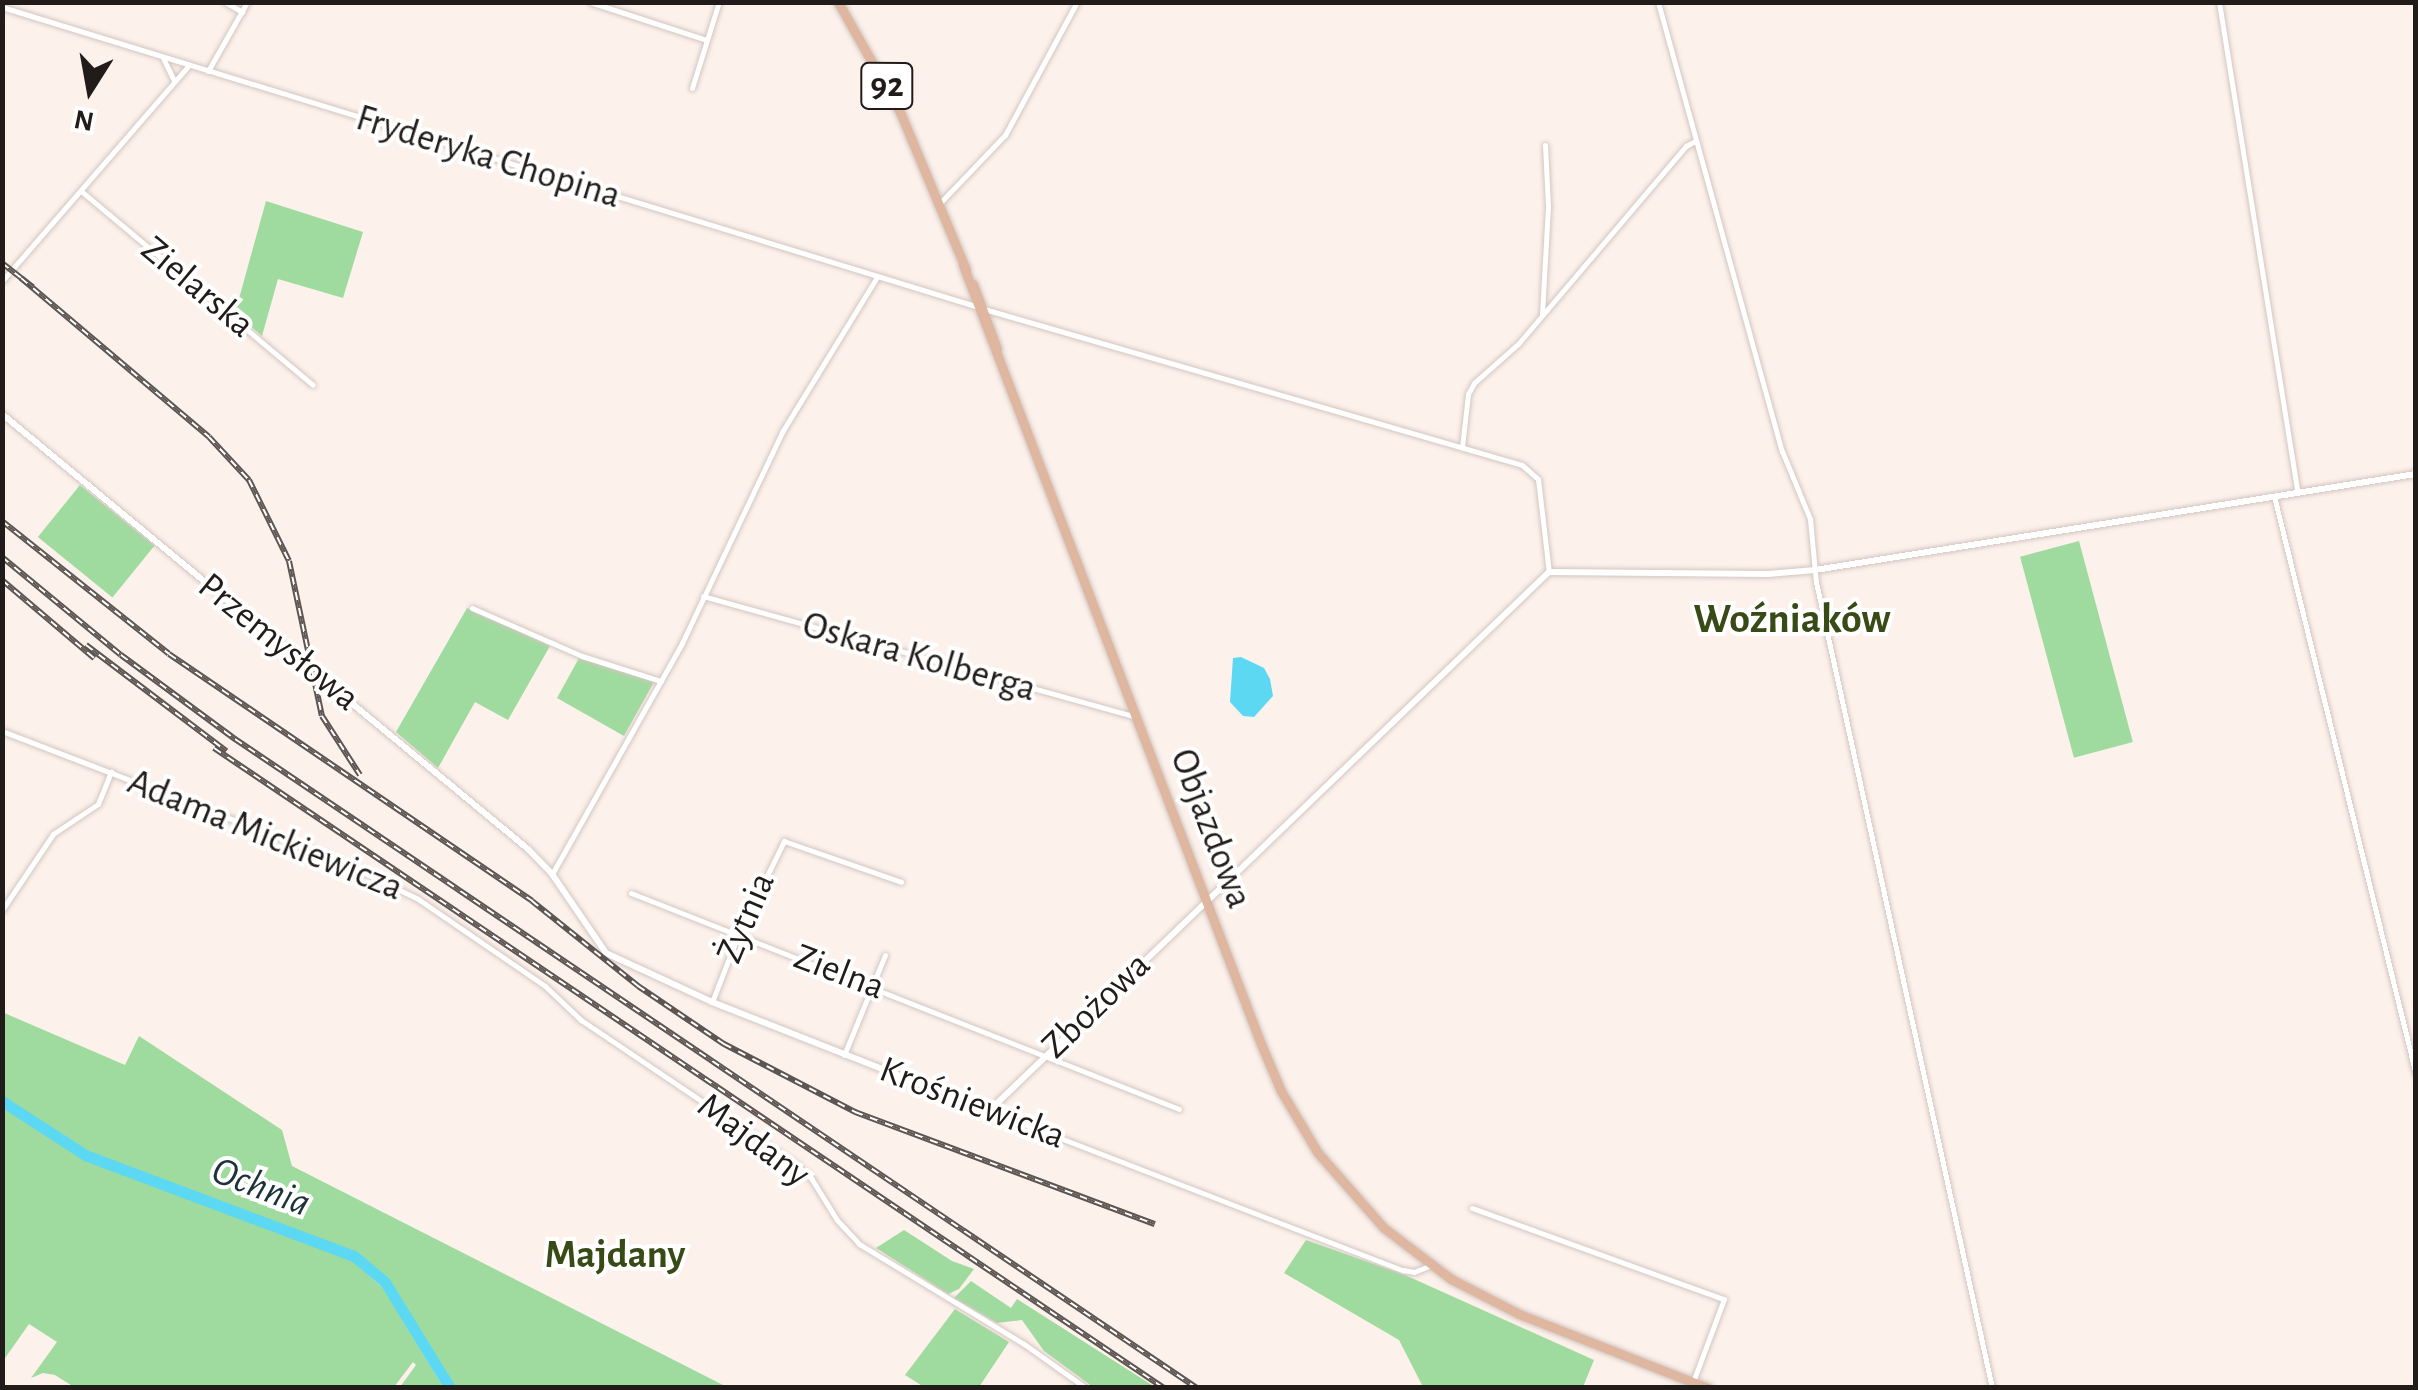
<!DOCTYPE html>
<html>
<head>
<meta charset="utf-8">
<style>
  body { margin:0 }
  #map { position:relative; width:2418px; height:1390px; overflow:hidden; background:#fdf1eb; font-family:"Alegreya Sans",sans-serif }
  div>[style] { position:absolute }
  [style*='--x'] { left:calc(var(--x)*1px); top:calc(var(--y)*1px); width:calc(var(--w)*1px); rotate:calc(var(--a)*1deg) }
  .green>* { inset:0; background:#9fdb9e; transform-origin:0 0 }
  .water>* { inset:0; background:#5cd8f3 }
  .river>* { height:11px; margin:-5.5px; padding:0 5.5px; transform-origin:5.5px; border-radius:5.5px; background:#5cd8f3 }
  .roads { filter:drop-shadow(0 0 2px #d2c6c1) drop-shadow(0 0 2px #d2c6c1) }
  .minor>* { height:5px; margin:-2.5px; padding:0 2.5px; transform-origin:2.5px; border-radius:2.5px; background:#fff }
  .tertiary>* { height:6px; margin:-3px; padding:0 3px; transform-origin:3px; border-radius:3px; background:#fff }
  .primary>* { height:9px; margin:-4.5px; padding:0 4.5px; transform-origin:4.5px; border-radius:4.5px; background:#dfb6a0 }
  .rail>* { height:6px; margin-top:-3px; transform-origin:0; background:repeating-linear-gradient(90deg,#fff 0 8px,#5c5552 0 16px); box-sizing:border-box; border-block:2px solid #5c5552 }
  span { translate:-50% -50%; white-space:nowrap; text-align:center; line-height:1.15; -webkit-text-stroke:8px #fff; paint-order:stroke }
  .shield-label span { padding:2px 8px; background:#fff; border:2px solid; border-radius:8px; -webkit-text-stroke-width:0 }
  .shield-label { font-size:35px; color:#211c1a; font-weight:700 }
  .street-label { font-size:38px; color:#211c1a }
  .water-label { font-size:40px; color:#1d3338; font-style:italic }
  .neighbourhood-label { font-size:40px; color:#384a15; font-weight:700 }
  .quarter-label { font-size:42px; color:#384a15; font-weight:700 }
  .frame { position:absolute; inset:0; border:5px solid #211c1a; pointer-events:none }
  .north { position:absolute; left:40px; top:40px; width:100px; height:100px; -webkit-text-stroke:8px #fff; paint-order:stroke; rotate:191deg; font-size:28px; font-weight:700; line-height:40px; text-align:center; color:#211c1a }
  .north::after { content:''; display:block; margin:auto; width:35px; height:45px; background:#211c1a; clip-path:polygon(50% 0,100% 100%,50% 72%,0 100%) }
</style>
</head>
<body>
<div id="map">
  <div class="green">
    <div style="clip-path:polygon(266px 201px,363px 232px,343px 298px,278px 279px,262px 336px,235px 313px)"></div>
    <div style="left:80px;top:485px;width:96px;height:67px;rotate:39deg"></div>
    <div style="left:2079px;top:541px;width:208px;height:61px;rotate:75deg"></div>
    <div style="clip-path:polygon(467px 608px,550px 646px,508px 720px,475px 702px,438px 768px,396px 732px)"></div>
    <div style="clip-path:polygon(579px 658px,654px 682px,624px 736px,557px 698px)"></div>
    <div style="clip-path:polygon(2px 1012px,125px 1065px,139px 1036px,282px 1130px,292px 1166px,727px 1387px,454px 1387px,392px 1289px,375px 1267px,350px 1250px,89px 1153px,3px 1097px)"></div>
    <div style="clip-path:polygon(3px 1105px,90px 1162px,348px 1257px,384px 1289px,443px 1387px,400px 1387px,416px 1365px,413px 1362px,394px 1387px,74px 1387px,55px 1375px,43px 1373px,31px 1378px,57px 1342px,29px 1324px,3px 1361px)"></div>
    <div style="clip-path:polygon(904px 1230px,952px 1261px,974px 1269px,959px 1289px,948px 1294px,876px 1248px)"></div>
    <div style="clip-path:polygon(1306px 1240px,1405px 1275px,1594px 1360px,1583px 1387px,1423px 1387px,1399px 1340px,1284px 1273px)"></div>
    <div style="clip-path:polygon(971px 1281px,1011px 1308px,1017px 1299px,1155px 1387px,1093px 1387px,1044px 1351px,1022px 1320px,997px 1323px,954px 1298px)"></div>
    <div style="clip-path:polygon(955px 1309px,1009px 1342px,979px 1387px,924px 1387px,905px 1375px)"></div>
  </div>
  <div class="water">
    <div style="clip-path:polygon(1241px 657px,1264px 668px,1270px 679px,1273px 696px,1254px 717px,1243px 716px,1230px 702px,1233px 658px)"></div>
  </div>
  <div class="river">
    <div style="--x:2;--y:1101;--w:99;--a:33"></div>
    <div style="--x:85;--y:1155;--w:287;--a:20.6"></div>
    <div style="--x:354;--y:1256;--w:40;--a:40"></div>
    <div style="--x:385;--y:1282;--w:124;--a:58.5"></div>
  </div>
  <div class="roads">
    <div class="minor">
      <div style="--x:225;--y:2;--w:20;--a:30"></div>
      <div style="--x:590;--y:2;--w:123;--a:18"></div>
      <div style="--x:1658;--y:2;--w:466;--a:74.6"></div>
      <div style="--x:1782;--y:451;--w:74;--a:67.6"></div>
      <div style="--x:1810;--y:519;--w:63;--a:84.6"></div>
      <div style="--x:1816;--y:582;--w:825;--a:77.68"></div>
      <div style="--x:2219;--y:2;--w:497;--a:80.9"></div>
      <div style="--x:2;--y:7;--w:1018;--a:17.08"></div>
      <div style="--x:163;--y:58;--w:25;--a:64"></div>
      <div style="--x:208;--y:71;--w:79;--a:-60.5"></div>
      <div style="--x:692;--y:88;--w:90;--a:-72.6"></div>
      <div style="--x:81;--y:191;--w:302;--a:39.9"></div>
      <div style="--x:939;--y:204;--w:95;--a:-46.3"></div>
      <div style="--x:1005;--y:135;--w:151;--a:-61.6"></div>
      <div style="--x:2;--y:281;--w:286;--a:-49.1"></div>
      <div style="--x:984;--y:309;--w:560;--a:16.17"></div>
      <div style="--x:1522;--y:465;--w:21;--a:41"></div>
      <div style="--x:1538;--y:479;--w:94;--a:83.3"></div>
      <div style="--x:1542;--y:314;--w:108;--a:-86.8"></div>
      <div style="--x:1548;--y:206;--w:61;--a:-92.8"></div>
      <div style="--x:1462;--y:447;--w:53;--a:-83.5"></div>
      <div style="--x:1468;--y:394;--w:13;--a:-61"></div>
      <div style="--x:1474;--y:383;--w:59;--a:-41.6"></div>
      <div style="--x:1518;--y:344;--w:260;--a:-49.7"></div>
      <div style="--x:1686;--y:146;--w:10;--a:-29"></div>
      <div style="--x:2274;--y:496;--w:596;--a:76.22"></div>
      <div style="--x:703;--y:596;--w:449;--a:15.6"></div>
      <div style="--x:472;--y:608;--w:120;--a:23.6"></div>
      <div style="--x:582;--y:656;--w:83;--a:17.6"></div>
      <div style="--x:2;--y:731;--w:360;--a:21"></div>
      <div style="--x:338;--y:860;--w:89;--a:26"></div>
      <div style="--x:418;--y:899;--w:154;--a:34.4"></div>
      <div style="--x:545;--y:986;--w:50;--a:43.4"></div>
      <div style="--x:581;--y:1020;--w:257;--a:33.9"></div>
      <div style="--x:794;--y:1163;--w:23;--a:41"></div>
      <div style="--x:811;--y:1178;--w:49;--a:58.2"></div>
      <div style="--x:837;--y:1220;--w:33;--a:47"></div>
      <div style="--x:859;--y:1244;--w:193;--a:31.2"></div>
      <div style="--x:1024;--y:1344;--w:76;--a:35.4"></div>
      <div style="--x:552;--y:874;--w:265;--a:-60.6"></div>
      <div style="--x:682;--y:643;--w:233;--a:-64.6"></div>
      <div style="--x:782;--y:432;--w:182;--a:-58.5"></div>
      <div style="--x:631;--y:893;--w:589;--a:21.51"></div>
      <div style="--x:2;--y:910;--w:92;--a:-56.1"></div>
      <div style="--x:53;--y:834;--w:54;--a:-33.7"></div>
      <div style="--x:98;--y:804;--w:35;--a:-68"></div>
      <div style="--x:712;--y:1002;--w:72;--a:-68.8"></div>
      <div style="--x:738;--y:935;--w:105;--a:-63.9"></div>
      <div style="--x:784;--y:841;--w:124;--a:19.3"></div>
      <div style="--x:844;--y:1055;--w:108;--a:-67.7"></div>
      <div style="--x:990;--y:1111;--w:443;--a:21.1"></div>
      <div style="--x:1403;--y:1270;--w:11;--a:10"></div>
      <div style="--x:1414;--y:1272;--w:18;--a:-22"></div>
      <div style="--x:1472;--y:1208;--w:268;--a:19.9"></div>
      <div style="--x:1724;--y:1299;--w:89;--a:110.5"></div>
    </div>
    <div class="tertiary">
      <div style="--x:2;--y:414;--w:683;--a:39.59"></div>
      <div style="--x:528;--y:849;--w:35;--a:46"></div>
      <div style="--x:552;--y:874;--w:96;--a:55.6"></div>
      <div style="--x:606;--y:953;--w:117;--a:24.8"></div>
      <div style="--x:712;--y:1002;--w:298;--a:21.5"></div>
      <div style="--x:989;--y:1111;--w:777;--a:-43.91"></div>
      <div style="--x:1549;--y:572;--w:219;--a:0.5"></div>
      <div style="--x:1768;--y:574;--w:47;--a:-4.9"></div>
      <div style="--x:1815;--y:570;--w:609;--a:-9.08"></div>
    </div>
    <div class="primary">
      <div style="--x:838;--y:2;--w:126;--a:60.6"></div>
      <div style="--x:900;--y:112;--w:171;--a:67.3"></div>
      <div style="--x:963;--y:265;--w:834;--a:69.07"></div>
      <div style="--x:1261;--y:1044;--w:51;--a:66.9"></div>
      <div style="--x:1281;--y:1091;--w:72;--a:59.2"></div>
      <div style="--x:1318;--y:1153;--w:100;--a:48.7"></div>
      <div style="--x:1384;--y:1228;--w:84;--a:37.3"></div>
      <div style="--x:1451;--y:1279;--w:76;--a:27.2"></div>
      <div style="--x:1519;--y:1314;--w:203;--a:21.4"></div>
      <div style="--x:973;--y:284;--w:69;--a:69.7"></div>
    </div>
  </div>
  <div class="rail">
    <div style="--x:2;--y:263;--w:39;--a:38"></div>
    <div style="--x:21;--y:278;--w:246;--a:40.2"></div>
    <div style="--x:209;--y:437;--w:59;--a:47.1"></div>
    <div style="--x:249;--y:480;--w:90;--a:63.7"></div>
    <div style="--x:289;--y:561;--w:158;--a:78"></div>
    <div style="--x:322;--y:716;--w:70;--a:57.2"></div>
    <div style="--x:2;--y:521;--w:213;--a:38.5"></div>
    <div style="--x:169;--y:654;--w:439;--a:34.2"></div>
    <div style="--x:532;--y:901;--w:136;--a:38.7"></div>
    <div style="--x:638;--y:986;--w:104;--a:34"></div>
    <div style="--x:724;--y:1044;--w:148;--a:27.4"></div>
    <div style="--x:855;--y:1112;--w:320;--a:20.5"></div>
    <div style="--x:2;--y:557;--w:154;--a:39.5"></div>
    <div style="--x:121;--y:655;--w:142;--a:36.4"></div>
    <div style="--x:235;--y:739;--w:1160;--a:34.01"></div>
    <div style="--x:2;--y:580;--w:121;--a:40.3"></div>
    <div style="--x:86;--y:645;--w:176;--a:37.1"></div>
    <div style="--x:214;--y:748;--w:1145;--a:33.97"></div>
  </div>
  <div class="shield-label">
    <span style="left:887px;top:86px">92</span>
  </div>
  <div class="street-label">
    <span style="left:488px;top:158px;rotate:17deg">Fryderyka Chopina</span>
    <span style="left:197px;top:288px;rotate:40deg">Zielarska</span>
    <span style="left:278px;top:643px;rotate:39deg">Przemysłowa</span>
    <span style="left:919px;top:658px;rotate:16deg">Oskara Kolberga</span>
    <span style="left:1210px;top:829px;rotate:69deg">Objazdowa</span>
    <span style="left:265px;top:836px;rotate:22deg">Adama Mickiewicza</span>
    <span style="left:747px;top:918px;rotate:-67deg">Żytnia</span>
    <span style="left:839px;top:973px;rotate:21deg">Zielna</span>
    <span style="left:1097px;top:1006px;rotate:-44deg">Zbożowa</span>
    <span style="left:972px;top:1104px;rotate:21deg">Krośniewicka</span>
    <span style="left:753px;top:1141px;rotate:37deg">Majdany</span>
  </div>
  <div class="water-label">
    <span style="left:261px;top:1187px;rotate:21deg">Ochnia</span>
  </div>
  <div class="neighbourhood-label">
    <span style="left:615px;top:1255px">Majdany</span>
  </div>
  <div class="quarter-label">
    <span style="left:1792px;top:619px">Woźniaków</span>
  </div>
  <div class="frame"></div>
  <div class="north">N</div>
</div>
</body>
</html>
